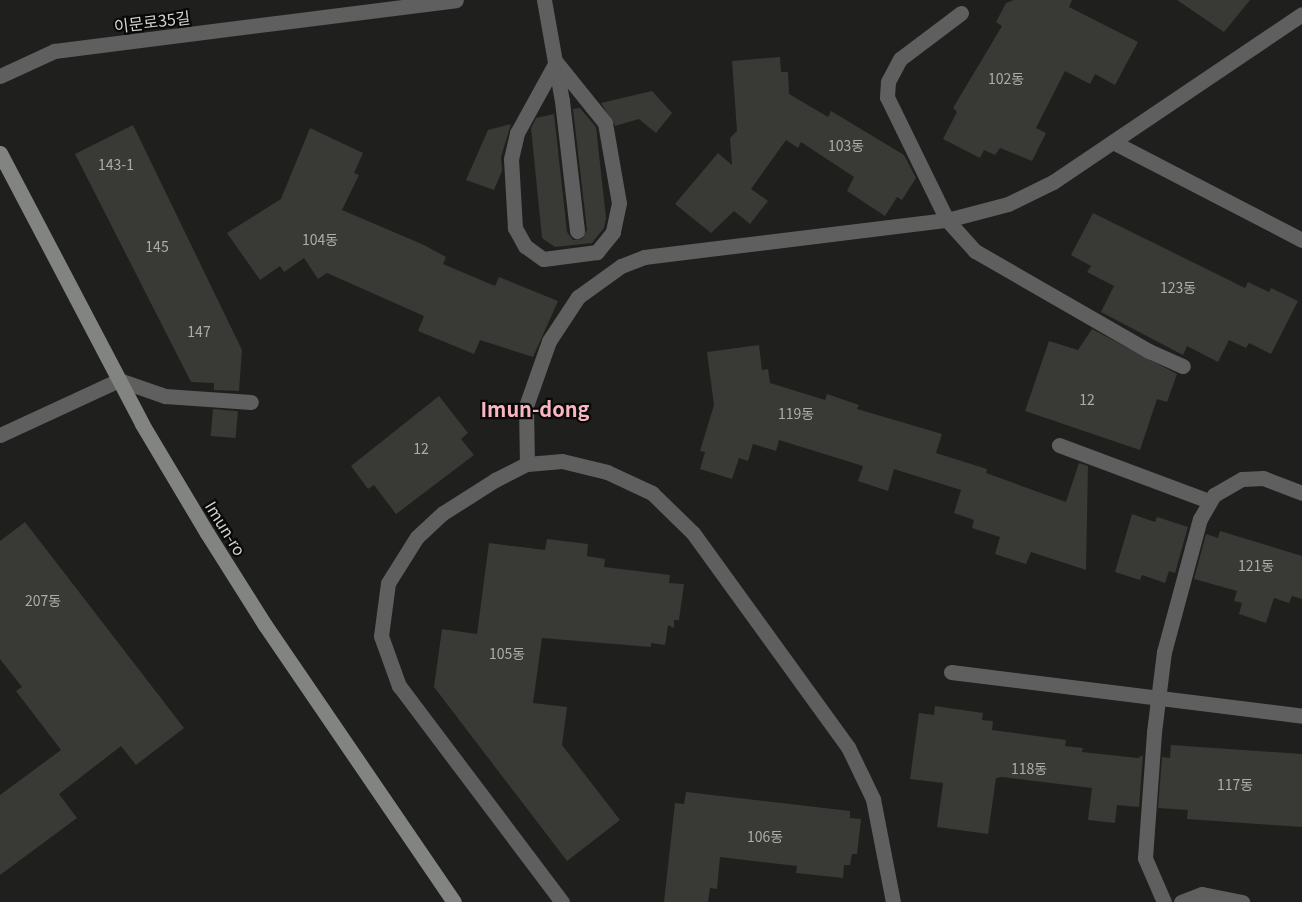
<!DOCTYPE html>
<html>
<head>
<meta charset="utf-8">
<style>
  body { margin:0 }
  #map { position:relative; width:1302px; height:902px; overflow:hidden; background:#1f1f1d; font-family:Georgia,"Noto Sans KR",serif }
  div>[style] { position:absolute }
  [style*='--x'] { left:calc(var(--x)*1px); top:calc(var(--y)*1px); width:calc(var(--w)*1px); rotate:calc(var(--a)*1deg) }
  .building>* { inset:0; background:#393936; transform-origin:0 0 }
  .service>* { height:15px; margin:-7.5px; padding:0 7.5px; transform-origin:7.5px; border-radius:7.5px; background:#5e5f5e }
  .minor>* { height:15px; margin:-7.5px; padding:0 7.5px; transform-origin:7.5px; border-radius:7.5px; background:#5e5f5e }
  .secondary>* { height:15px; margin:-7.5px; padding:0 7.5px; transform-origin:7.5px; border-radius:7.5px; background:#828482 }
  span { translate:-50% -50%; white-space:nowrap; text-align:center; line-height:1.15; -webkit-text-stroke:4.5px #090908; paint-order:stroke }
  .number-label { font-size:14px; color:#acacab }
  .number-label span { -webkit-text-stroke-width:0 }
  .street-label { font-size:16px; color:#d3d3d2 }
  .quarter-label { font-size:20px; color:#f9b5c1; font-weight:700 }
</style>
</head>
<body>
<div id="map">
  <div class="building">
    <div style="clip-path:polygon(1014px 0,1072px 0,1069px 7px,1138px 42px,1115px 85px,1095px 74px,1090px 84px,1065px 71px,1036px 128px,1046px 133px,1032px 161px,1000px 148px,995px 155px,984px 150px,980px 158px,943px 139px,957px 112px,953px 108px,1002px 26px,996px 22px,1006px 3px)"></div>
    <div style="clip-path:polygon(1177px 0,1250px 0,1224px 32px)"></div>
    <div style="clip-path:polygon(780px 57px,781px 72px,788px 72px,789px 94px,828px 117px,831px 111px,904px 155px,916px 178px,902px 200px,897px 197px,885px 216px,847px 191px,854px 177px,801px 142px,798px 148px,786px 140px,751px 189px,768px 201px,750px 224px,734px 211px,711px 233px,675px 204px,718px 153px,732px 165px,730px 138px,737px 131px,732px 61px)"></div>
    <div style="clip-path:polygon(652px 91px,672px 113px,656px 133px,639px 119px,615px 126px,601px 103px)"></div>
    <div style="clip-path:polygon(580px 108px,596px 127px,606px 218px,604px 228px,592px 243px,555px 247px,542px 238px,531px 128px,536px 118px,554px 114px,567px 232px,573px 240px,582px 239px,587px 230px,573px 109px)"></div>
    <div style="clip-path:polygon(511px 124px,501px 157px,502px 171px,494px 190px,466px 180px,488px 130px)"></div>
    <div style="clip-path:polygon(133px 125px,242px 350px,239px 391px,214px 390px,214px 383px,191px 382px,75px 154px)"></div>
    <div style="clip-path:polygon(310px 128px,363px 153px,354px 173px,359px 175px,342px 210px,424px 245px,446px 257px,443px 264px,495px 286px,499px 277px,558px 301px,533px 357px,480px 340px,474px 354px,418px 331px,424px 316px,327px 273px,318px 279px,304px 258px,284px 272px,280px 266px,260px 280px,227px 233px,281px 199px)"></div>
    <div style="clip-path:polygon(1093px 213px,1245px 288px,1248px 282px,1269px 292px,1271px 288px,1298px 301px,1271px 354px,1249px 343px,1246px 348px,1229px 340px,1218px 362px,1187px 346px,1183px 355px,1101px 312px,1114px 286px,1087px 272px,1091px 266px,1071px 255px)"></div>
    <div style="clip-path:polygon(1092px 329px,1177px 374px,1167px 402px,1157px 399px,1140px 450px,1025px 411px,1049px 341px,1078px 350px)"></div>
    <div style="clip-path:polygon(759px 345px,762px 370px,768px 369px,770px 383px,825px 400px,827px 394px,859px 405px,857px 409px,942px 434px,936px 453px,987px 469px,986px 473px,1066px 502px,1079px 463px,1088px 466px,1086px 570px,1031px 552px,1026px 564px,995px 554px,1000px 537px,972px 528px,974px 520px,954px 513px,961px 490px,894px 469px,888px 491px,858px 481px,863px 466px,779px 440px,776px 451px,753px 444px,748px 461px,739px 458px,732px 479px,700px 469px,705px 452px,700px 451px,714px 405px,707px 352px)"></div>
    <div style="clip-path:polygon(439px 396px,468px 433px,461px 439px,474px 455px,396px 514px,374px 485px,368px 489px,351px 466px)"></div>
    <div style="left:213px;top:409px;width:25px;height:27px;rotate:5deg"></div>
    <div style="clip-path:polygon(1132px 514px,1155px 522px,1157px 517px,1188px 527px,1175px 573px,1169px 571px,1165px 583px,1142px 575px,1140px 580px,1115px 572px)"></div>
    <div style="clip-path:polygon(25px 522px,184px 728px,136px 765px,121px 746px,59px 794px,77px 818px,0 875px,0 795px,61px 750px,16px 691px,22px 687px,0 659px,0 541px)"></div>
    <div style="clip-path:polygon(1220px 531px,1302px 556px,1302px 599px,1292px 596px,1289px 603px,1274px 598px,1266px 623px,1239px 614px,1242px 603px,1234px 601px,1237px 591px,1194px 579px,1206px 534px,1218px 538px)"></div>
    <div style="clip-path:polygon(547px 539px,588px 544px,587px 556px,605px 559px,604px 567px,670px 575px,669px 583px,684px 584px,679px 620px,674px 620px,674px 628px,668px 625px,665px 645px,651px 643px,651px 647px,542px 638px,533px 703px,567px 707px,562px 745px,620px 820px,567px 861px,434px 687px,442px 629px,477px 634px,489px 543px,545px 550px)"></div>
    <div style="clip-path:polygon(935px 706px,983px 713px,982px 720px,993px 721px,992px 730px,1066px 740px,1065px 746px,1083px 748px,1082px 752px,1138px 758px,1143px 755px,1139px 807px,1117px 805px,1115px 823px,1088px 820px,1092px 788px,1002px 777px,996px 778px,988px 834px,937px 827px,943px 783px,910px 779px,919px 713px,934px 715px)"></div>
    <div style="clip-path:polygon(1171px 745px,1302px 754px,1302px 827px,1187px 819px,1188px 810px,1158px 808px,1162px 757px,1170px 758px)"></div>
    <div style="clip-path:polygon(686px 792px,850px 811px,850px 818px,861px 819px,857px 854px,852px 854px,850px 865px,844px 865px,843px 878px,796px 873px,797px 866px,720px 857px,717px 889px,710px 888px,708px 902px,664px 902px,675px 803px,684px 804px)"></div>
  </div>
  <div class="service">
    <div style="--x:544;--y:0;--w:103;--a:79.9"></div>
    <div style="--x:562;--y:101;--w:131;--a:83.4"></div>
    <div style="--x:961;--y:13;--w:76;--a:143"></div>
    <div style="--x:900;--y:59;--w:26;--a:118"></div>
    <div style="--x:888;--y:82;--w:15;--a:94"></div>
    <div style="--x:887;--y:97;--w:137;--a:64"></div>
    <div style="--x:947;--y:220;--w:42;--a:47.9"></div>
    <div style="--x:975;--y:251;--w:201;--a:29.9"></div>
    <div style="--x:1149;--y:351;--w:37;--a:24"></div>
    <div style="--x:556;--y:62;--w:78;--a:51.2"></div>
    <div style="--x:605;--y:123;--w:81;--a:80.1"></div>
    <div style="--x:619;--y:203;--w:30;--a:102"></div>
    <div style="--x:613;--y:232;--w:26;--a:129"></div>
    <div style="--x:597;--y:252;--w:54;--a:172.6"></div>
    <div style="--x:543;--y:259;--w:22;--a:-144"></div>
    <div style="--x:525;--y:246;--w:21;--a:-119"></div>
    <div style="--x:515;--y:228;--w:69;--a:-93.3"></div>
    <div style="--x:511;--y:159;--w:27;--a:-77"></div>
    <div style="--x:517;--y:133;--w:81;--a:-61.2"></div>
    <div style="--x:1113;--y:142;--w:213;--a:27.4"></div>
    <div style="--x:0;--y:435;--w:131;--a:-24.8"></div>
    <div style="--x:119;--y:380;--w:49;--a:19.2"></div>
    <div style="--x:165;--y:396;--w:86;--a:4"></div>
    <div style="--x:1059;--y:445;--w:160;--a:20.5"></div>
    <div style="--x:527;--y:464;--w:58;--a:-91"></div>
    <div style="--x:526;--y:406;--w:69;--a:-70.5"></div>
    <div style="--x:549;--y:341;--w:53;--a:-56.6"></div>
    <div style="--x:578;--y:297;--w:53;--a:-35.8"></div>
    <div style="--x:621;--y:266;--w:25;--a:-21"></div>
    <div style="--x:644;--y:257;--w:305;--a:-7"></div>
    <div style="--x:947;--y:220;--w:63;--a:-14.7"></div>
    <div style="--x:1008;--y:204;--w:50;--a:-26.1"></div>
    <div style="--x:1053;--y:182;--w:300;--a:-34"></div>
    <div style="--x:951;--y:672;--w:354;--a:7.1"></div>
    <div style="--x:562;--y:902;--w:271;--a:-127"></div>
    <div style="--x:399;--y:686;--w:53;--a:-109.8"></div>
    <div style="--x:381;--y:636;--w:53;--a:-82.5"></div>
    <div style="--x:388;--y:583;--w:54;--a:-57.8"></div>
    <div style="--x:417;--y:537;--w:35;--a:-43"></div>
    <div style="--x:443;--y:513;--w:62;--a:-32.4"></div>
    <div style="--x:495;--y:480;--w:36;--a:-27"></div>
    <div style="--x:527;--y:464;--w:35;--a:-5"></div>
    <div style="--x:562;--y:461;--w:46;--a:13.7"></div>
    <div style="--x:607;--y:472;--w:50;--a:25"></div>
    <div style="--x:652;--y:493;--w:57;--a:44.3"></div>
    <div style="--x:693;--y:533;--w:264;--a:54.1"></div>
    <div style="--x:848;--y:747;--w:58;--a:64.3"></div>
    <div style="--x:873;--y:799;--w:105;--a:79"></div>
    <div style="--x:1164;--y:902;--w:48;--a:-113.4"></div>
    <div style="--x:1145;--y:858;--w:126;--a:-85.9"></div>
    <div style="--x:1154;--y:732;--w:81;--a:-82.9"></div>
    <div style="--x:1164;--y:652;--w:138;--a:-74.9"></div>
    <div style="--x:1200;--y:519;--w:28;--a:-60"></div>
    <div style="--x:1214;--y:495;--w:32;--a:-30"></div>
    <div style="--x:1242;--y:479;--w:21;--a:-3"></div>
    <div style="--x:1263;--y:478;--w:42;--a:21"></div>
    <div style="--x:1181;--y:902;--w:22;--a:-21"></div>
    <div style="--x:1202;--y:894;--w:41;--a:11.3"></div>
  </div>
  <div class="minor">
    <div style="--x:0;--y:76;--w:60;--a:-24.8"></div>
    <div style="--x:54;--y:51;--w:405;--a:-7.2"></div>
  </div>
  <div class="secondary">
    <div style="--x:0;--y:153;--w:306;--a:62.3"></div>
    <div style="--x:142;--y:424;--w:127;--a:59.2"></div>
    <div style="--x:207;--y:533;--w:109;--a:57.8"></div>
    <div style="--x:265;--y:625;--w:335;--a:55.7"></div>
  </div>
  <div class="number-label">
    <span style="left:1006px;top:78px">102동</span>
    <span style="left:846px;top:145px">103동</span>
    <span style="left:116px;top:164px">143-1</span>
    <span style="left:320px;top:239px">104동</span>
    <span style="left:157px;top:246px">145</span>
    <span style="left:1178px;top:287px">123동</span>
    <span style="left:199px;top:331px">147</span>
    <span style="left:1087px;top:399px">12</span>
    <span style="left:796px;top:413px">119동</span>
    <span style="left:421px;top:448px">12</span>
    <span style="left:1256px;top:565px">121동</span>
    <span style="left:43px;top:600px">207동</span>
    <span style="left:507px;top:653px">105동</span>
    <span style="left:1029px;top:768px">118동</span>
    <span style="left:1235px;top:784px">117동</span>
    <span style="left:765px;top:836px">106동</span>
  </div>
  <div class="street-label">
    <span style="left:152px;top:21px;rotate:-7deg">이문로35길</span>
    <span style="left:226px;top:528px;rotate:58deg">Imun-ro</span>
  </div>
  <div class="quarter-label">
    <span style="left:535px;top:408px">Imun-dong</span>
  </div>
</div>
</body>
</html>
